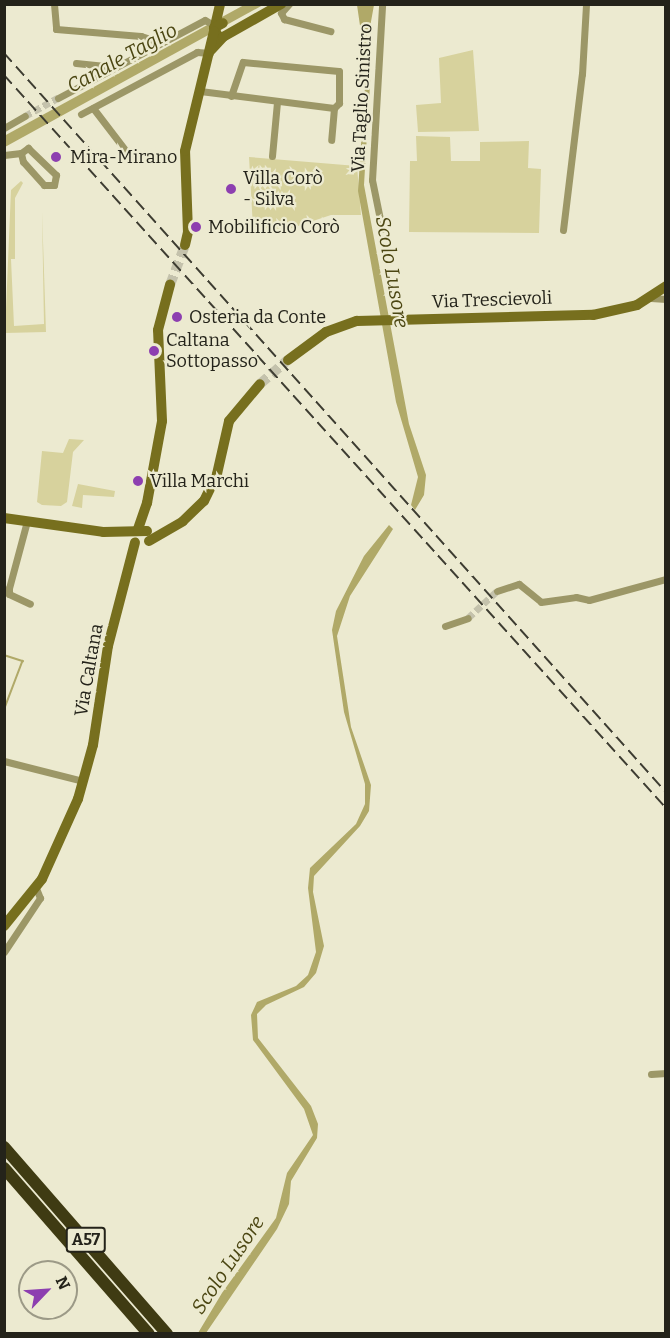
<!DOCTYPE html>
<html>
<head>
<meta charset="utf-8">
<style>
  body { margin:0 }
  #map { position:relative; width:670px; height:1338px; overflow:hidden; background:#ecead0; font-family:Bitter,serif }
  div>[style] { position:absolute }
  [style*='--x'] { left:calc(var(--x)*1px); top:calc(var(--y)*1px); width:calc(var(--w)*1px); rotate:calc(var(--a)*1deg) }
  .green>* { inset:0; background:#d7d29d }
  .water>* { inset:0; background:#b0a968 }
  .stream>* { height:1.5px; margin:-0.75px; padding:0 0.75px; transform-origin:0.75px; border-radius:0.75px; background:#b0a968 }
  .minor-tunnel>* { height:7px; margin-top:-3.5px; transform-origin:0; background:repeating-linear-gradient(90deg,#c4c2ac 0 7px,transparent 0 10.5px) }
  .secondary-tunnel>* { height:10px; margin-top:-5px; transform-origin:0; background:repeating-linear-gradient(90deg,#c4c2ac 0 10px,transparent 0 15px) }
  .minor>* { height:7px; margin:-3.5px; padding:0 3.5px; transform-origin:3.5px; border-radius:3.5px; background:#9c9767 }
  .secondary>* { height:10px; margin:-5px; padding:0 5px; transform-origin:5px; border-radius:5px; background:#776f1e }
  .motorway>* { height:12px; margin:-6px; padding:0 6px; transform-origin:6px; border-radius:6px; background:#3f3b13 }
  .rail>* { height:1.5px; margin-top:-0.75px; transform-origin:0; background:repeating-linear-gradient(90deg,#3d3c31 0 12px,transparent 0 18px) }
  .dots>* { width:16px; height:16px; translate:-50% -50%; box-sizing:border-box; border:3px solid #ecead0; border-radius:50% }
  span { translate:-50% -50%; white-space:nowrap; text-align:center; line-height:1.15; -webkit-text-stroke:4.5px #ecead0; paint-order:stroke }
  .shield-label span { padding:2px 4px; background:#ecead0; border:2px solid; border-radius:4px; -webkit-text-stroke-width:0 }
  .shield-label { font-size:16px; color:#24231a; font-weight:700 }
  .street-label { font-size:18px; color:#24231a }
  .poi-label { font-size:18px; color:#24231a }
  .left { translate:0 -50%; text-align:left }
  .water-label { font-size:20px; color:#4b4612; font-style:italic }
  .frame { position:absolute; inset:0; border:6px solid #24231a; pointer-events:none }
  .north { position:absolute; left:18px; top:1260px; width:60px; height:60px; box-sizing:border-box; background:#ecead0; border:2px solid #9c9a87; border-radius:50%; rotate:65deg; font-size:16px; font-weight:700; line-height:24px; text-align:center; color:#24231a }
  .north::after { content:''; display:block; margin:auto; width:21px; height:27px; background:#8d3fb0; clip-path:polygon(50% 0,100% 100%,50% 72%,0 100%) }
</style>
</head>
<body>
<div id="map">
  <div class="green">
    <div style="clip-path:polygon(473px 50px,479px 131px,418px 132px,416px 105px,441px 103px,439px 58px)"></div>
    <div style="clip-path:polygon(416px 136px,450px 137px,451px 161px,480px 161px,480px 142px,529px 141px,528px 168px,541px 169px,539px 233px,409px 232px,410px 161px,417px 161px)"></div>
    <div style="clip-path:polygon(249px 157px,357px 166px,361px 215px,331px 215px,289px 229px,253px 228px)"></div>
    <div style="clip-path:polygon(21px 181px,23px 183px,15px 198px,15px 259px,11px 259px,14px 326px,44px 324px,42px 211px,46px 332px,5px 333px,11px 190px)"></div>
    <div style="clip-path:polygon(69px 439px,84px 440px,73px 452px,67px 502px,61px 506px,42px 505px,37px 502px,42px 451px,63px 453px)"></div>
    <div style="clip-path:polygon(78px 484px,115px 491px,114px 497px,83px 495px,82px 508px,72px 506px)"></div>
  </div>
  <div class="water">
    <div style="clip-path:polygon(244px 5px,263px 5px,5px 147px,4px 136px)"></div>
    <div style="clip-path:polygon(357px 5px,374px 5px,368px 38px,371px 68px,364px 185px,409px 424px,426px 475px,424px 495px,415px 510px,411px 505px,418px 477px,396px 402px,358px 191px,366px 67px)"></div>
    <div style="clip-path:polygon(389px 525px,393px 529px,350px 596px,337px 636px,351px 727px,371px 785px,369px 811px,360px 826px,314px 876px,313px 892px,324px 946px,316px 973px,304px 987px,266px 1005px,257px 1014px,258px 1038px,311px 1106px,318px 1124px,317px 1138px,291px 1181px,289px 1204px,277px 1229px,206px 1333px,198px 1333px,222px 1293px,276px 1218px,287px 1173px,313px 1135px,304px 1109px,253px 1040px,251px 1015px,257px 1002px,296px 986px,308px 975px,316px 952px,308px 888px,310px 868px,356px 824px,365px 804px,365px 784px,344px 712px,332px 630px,336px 611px,364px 556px)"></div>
  </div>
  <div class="stream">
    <div style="--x:4;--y:31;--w:1;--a:90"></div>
    <div style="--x:4;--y:452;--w:26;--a:90"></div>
    <div style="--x:4;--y:655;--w:20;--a:18"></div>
    <div style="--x:23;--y:661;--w:53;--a:110.8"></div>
  </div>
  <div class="minor-tunnel">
    <div style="--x:25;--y:116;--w:38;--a:-29"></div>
    <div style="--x:468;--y:618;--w:40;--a:-43"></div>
  </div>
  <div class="secondary-tunnel">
    <div style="--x:170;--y:285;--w:43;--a:-69.4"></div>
    <div style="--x:260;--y:384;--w:37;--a:-41"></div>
  </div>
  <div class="minor">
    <div style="--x:54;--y:4;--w:25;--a:85"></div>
    <div style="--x:56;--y:29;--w:85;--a:4.7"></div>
    <div style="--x:141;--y:36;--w:22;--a:18"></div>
    <div style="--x:289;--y:4;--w:12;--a:132"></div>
    <div style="--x:281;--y:13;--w:7;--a:63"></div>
    <div style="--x:284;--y:19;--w:48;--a:14.6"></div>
    <div style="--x:76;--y:63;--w:29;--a:6"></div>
    <div style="--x:105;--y:66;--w:16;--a:-15"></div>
    <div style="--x:200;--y:91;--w:135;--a:7.2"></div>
    <div style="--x:231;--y:96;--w:36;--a:-71"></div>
    <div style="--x:243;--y:62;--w:96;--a:5.4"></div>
    <div style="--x:339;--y:71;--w:32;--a:90"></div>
    <div style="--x:339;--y:103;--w:7;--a:135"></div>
    <div style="--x:334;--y:108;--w:32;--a:95"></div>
    <div style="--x:58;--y:98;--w:166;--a:-28"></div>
    <div style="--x:205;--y:20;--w:12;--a:31"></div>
    <div style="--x:93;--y:108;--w:59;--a:52.5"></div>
    <div style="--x:81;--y:114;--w:132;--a:-28.1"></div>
    <div style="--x:197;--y:52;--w:13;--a:4"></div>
    <div style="--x:4;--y:128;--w:24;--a:-30"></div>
    <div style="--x:28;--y:148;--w:39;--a:44"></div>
    <div style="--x:56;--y:175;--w:10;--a:101"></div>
    <div style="--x:54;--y:185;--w:10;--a:180"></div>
    <div style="--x:44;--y:185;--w:31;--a:-132"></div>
    <div style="--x:23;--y:162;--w:9;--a:-103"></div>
    <div style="--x:21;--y:153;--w:9;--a:-36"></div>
    <div style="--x:4;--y:155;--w:17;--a:-7"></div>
    <div style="--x:272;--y:156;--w:54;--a:-84.7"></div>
    <div style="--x:382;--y:229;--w:50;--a:-101.5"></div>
    <div style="--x:372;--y:180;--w:176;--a:-86.7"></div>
    <div style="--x:563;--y:230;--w:157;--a:-83.1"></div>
    <div style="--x:582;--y:74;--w:70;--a:-86.7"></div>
    <div style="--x:651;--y:298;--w:15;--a:4"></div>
    <div style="--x:27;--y:521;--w:69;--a:105"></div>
    <div style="--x:9;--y:588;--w:6;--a:90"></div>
    <div style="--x:9;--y:594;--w:23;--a:25"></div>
    <div style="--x:497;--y:591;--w:23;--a:-18"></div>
    <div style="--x:519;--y:584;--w:28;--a:39"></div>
    <div style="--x:541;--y:602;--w:35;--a:-8"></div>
    <div style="--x:576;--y:597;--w:13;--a:13"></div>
    <div style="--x:589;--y:600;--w:80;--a:-15.3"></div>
    <div style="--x:445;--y:626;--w:24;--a:-19"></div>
    <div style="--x:4;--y:761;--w:81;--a:14.2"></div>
    <div style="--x:4;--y:952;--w:65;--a:-56.3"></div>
    <div style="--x:40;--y:898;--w:11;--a:-112"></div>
    <div style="--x:651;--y:1074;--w:15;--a:-4"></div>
  </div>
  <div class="secondary">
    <div style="--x:215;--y:26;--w:23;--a:-77"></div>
    <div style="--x:218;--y:36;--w:9;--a:-117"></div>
    <div style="--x:214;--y:28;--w:10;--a:-29"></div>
    <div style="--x:211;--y:50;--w:18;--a:-47"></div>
    <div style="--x:223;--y:37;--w:67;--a:-29.6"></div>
    <div style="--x:185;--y:245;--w:13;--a:-77"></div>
    <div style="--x:188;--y:232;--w:81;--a:-92.1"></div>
    <div style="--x:185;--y:151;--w:123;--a:-76.4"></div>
    <div style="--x:288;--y:360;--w:47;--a:-36.4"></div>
    <div style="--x:326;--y:332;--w:33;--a:-20"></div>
    <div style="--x:357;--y:321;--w:236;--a:-1.5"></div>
    <div style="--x:593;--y:315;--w:45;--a:-12.8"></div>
    <div style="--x:637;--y:305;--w:35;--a:-33"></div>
    <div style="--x:4;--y:518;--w:100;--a:8"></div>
    <div style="--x:103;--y:532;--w:44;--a:-1.3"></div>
    <div style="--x:138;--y:529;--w:28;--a:-71"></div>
    <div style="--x:147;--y:503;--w:83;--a:-79.6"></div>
    <div style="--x:162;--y:421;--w:91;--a:-92.5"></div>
    <div style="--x:158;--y:330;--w:47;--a:-75.1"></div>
    <div style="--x:149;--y:541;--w:39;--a:-30"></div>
    <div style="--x:183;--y:521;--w:29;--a:-44"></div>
    <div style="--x:204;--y:501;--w:30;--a:-64"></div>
    <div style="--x:217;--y:474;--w:54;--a:-77.2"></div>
    <div style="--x:229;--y:421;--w:48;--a:-50"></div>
    <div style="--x:4;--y:926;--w:60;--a:-51"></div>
    <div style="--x:42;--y:879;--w:88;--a:-65.8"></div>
    <div style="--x:78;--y:799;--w:56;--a:-74.5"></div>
    <div style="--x:93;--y:745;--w:100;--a:-81.4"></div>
    <div style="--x:108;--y:646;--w:107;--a:-75.4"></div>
  </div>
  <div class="motorway">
    <div style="--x:4;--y:1147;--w:248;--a:48.9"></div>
    <div style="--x:4;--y:1168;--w:220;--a:48.9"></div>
  </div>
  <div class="rail">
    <div style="--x:4;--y:53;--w:992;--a:48.15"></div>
    <div style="--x:4;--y:75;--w:988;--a:47.91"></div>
  </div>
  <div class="dots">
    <div style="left:56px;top:157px;background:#8d3fb0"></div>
    <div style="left:231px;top:189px;background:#8d3fb0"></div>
    <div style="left:196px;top:227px;background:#8d3fb0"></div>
    <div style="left:177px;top:317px;background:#8d3fb0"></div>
    <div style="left:154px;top:351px;background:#8d3fb0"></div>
    <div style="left:138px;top:481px;background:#8d3fb0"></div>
  </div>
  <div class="shield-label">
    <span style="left:86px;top:1240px">A57</span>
  </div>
  <div class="street-label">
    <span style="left:362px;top:98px;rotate:-87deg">Via Taglio Sinistro</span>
    <span style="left:492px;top:300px;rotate:-2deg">Via Trescievoli</span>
    <span style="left:89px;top:670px;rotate:-80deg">Via Caltana</span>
  </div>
  <div class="poi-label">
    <span class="left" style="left:70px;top:157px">Mira-Mirano</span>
    <span class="left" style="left:243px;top:189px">Villa Corò<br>- Silva</span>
    <span class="left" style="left:208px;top:227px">Mobilificio Corò</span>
    <span class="left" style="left:189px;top:317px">Osteria da Conte</span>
    <span class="left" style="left:166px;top:351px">Caltana<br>Sottopasso</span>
    <span class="left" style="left:150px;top:481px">Villa Marchi</span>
  </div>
  <div class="water-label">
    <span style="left:122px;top:58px;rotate:-29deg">Canale Taglio</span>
    <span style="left:392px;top:272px;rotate:80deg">Scolo Lusore</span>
    <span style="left:228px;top:1265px;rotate:-56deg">Scolo Lusore</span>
  </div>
  <div class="frame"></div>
  <div class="north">N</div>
</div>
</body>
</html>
